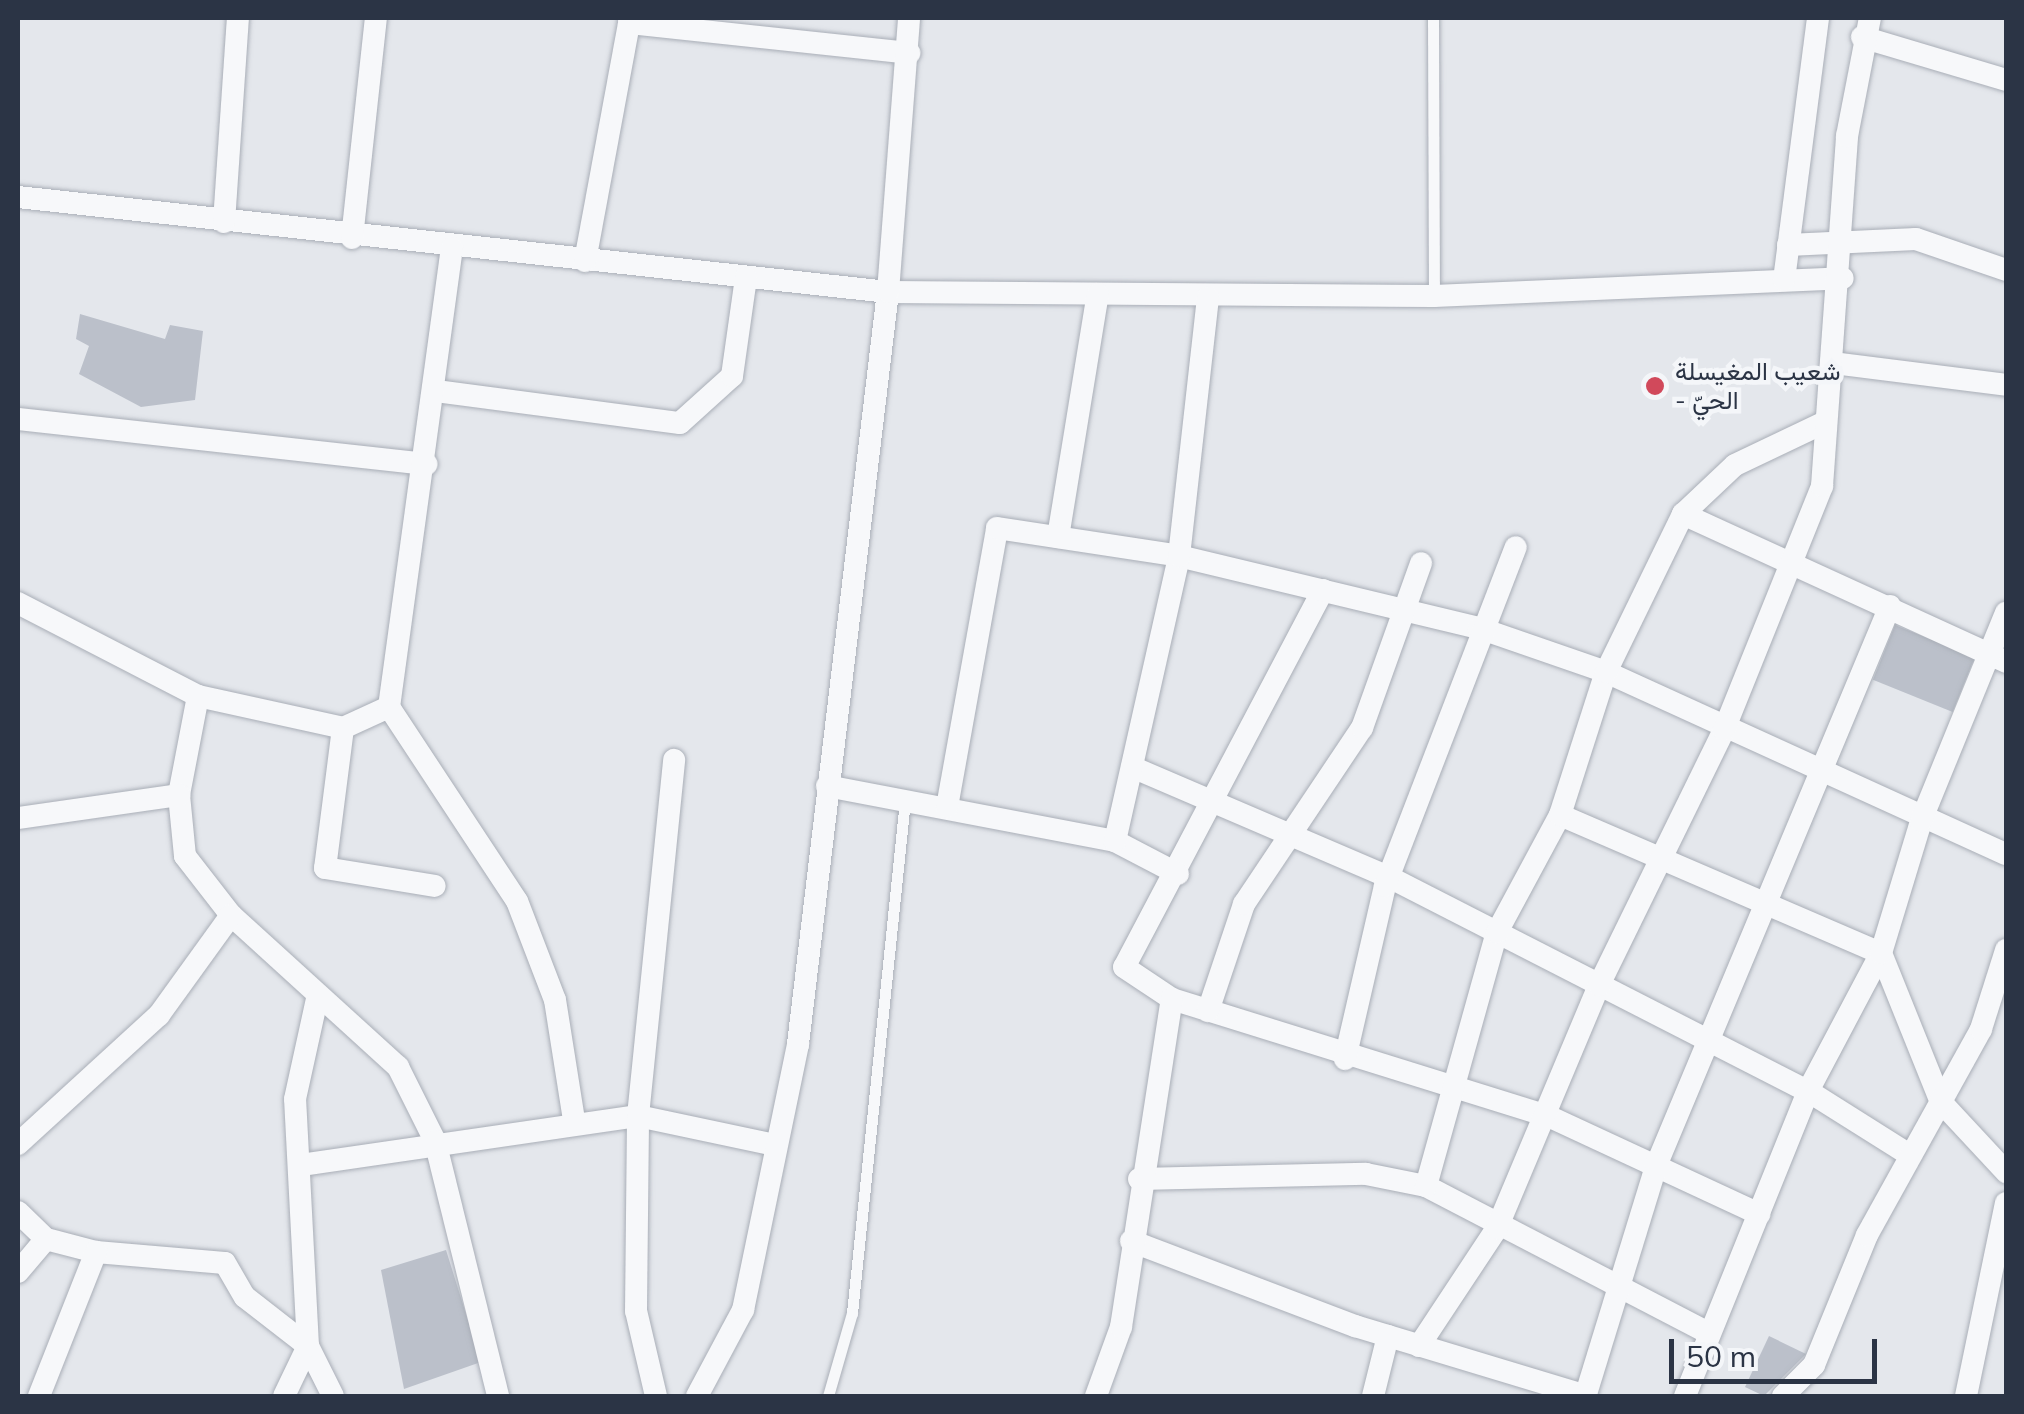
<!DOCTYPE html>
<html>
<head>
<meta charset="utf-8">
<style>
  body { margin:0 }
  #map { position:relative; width:2024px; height:1414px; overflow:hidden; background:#e4e7ec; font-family:Mulish,Vazirmatn,sans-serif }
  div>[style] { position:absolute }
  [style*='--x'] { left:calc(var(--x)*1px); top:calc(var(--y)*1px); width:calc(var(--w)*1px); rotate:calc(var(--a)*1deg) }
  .building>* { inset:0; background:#bbc0ca; transform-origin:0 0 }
  .roads { filter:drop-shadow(0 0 2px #a9aeb7) drop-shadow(0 0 2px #a9aeb7) }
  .service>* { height:11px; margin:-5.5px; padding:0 5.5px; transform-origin:5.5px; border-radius:5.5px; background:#f7f8fa }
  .minor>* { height:22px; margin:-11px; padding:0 11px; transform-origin:11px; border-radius:11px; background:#f7f8fa }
  .dots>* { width:28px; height:28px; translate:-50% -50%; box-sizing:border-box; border:5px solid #f4f6f9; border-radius:50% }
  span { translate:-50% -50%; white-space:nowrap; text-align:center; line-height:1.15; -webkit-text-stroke:9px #f4f6f9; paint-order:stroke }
  .poi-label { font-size:25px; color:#2b3445 }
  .left { translate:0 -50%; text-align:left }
  .frame { position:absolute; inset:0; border:20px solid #2b3445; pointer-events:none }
  .scale { position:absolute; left:1669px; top:1339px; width:208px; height:45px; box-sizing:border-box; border:5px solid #2b3445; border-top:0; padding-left:12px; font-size:30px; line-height:35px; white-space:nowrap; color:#2b3445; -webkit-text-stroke:8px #f4f6f9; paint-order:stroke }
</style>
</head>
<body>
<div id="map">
  <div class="building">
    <div style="clip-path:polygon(80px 314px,165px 339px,170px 325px,203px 331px,195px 400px,141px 407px,79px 374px,89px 346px,76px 339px)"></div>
    <div style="left:1895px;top:625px;width:86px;height:59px;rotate:22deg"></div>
    <div style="clip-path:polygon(446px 1250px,481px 1362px,404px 1389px,381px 1270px)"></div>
    <div style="clip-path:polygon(1769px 1336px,1806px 1354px,1764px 1396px,1745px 1387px)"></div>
  </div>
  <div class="roads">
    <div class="service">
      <div style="--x:1433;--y:18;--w:278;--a:89.8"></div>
      <div style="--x:828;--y:1396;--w:86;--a:-73.9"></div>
      <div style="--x:852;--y:1313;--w:516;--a:-84.1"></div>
    </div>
    <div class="minor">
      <div style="--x:629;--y:23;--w:282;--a:6.1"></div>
      <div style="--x:1862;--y:37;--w:150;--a:16.6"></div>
      <div style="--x:18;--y:197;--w:875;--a:6.23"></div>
      <div style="--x:888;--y:292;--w:546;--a:0.42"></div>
      <div style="--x:1434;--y:296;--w:409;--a:-2.5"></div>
      <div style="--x:224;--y:222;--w:204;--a:-86.1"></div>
      <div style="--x:352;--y:238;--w:221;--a:-83.8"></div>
      <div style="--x:1788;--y:245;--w:128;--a:-2.7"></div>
      <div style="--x:1916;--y:239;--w:95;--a:19"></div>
      <div style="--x:585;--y:261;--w:247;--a:-79.5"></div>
      <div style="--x:1784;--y:280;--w:264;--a:-82.6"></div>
      <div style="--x:1833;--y:363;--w:174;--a:7.2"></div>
      <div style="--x:436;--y:391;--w:246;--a:7.5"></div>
      <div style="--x:680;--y:423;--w:70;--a:-42.1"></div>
      <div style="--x:732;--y:376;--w:99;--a:-81.9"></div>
      <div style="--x:18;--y:419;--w:411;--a:6.3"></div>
      <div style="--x:1683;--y:514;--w:355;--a:24.6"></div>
      <div style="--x:1058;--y:537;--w:246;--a:-80.7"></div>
      <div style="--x:1323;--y:590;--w:426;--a:117.8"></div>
      <div style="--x:1124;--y:967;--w:58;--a:33.7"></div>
      <div style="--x:1172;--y:999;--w:394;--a:17.3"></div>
      <div style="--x:1548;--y:1116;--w:233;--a:24.9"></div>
      <div style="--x:18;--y:603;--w:203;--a:27.3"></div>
      <div style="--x:198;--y:696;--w:148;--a:12.4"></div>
      <div style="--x:343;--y:728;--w:51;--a:-24.5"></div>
      <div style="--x:389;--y:707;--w:463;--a:-82.2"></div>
      <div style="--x:198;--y:696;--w:101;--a:100.9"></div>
      <div style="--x:179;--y:795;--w:61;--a:84.4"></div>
      <div style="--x:185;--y:856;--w:75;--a:52.1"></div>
      <div style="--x:231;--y:915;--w:226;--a:42.3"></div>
      <div style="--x:398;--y:1067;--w:83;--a:63.4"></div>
      <div style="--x:435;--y:1141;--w:263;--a:76.1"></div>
      <div style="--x:389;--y:707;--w:232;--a:56.6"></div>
      <div style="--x:517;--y:901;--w:106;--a:69"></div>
      <div style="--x:555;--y:1000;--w:121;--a:81"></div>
      <div style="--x:343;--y:728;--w:141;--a:97.3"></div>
      <div style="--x:325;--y:868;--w:111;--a:9.3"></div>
      <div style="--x:1132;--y:767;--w:280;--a:23.2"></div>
      <div style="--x:1389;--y:877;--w:470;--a:27.1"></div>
      <div style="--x:1808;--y:1091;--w:118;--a:32.2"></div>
      <div style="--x:827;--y:786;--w:293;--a:10.8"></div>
      <div style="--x:1115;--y:841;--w:71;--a:27.6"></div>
      <div style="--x:947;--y:807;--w:283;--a:-79.8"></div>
      <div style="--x:997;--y:528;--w:184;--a:8.7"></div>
      <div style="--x:1179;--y:556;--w:309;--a:13.5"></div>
      <div style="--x:1479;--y:628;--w:134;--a:19.1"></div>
      <div style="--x:1606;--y:672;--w:439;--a:24.5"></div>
      <div style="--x:1560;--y:815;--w:349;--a:23.3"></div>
      <div style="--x:1881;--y:953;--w:161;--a:68.1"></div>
      <div style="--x:1941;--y:1102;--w:96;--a:47.1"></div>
      <div style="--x:18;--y:818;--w:163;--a:-8.1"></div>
      <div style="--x:1115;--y:841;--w:292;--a:-77.3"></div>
      <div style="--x:1179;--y:556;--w:260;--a:-83.6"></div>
      <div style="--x:1208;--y:1011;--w:113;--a:-71.4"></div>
      <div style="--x:1244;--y:904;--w:212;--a:-56.2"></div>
      <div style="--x:1362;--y:728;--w:175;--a:-70.3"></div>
      <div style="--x:1345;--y:1059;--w:178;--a:-77"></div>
      <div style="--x:1385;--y:886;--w:363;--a:-68.9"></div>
      <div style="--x:18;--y:1144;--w:191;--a:-42.5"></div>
      <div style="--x:159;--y:1015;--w:123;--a:-54.2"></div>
      <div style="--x:301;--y:1165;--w:341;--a:-8.3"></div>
      <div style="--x:638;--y:1116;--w:140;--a:12"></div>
      <div style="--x:1139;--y:1179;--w:227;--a:-1.3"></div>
      <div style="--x:1366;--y:1174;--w:61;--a:11.3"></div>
      <div style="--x:1426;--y:1186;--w:314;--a:27.5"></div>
      <div style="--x:1426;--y:1186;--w:264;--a:-74.4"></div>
      <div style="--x:1497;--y:932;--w:133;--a:-61.7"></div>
      <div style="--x:1560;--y:815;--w:150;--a:-72.2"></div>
      <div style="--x:1606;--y:672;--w:176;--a:-64"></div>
      <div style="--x:1683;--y:514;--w:71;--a:-43.3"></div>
      <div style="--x:1735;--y:465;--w:100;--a:-25.5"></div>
      <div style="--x:18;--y:1212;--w:39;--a:44"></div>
      <div style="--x:46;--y:1239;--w:52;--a:14.6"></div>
      <div style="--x:96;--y:1252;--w:129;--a:4.9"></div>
      <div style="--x:225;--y:1263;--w:39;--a:60"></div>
      <div style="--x:245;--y:1297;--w:80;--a:37.9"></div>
      <div style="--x:308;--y:1346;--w:56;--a:63.4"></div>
      <div style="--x:1131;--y:1241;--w:240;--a:20.8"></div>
      <div style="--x:1355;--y:1326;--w:242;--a:16.8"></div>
      <div style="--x:18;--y:1272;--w:43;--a:-49.7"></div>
      <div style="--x:1419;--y:1346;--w:141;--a:-56.5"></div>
      <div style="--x:1497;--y:1228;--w:264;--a:-67.2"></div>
      <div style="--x:1599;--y:985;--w:284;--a:-63.9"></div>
      <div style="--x:1724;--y:730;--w:263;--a:-68.1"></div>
      <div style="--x:1822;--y:486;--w:351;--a:-85.9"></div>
      <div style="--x:1847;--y:136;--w:120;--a:-79"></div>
      <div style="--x:1586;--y:1394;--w:239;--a:-72.9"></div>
      <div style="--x:1656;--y:1166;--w:607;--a:-67.32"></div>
      <div style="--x:39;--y:1396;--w:155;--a:-68.4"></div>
      <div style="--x:284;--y:1396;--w:55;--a:-64.4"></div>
      <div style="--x:308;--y:1346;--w:247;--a:-93"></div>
      <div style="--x:295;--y:1099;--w:102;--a:-77.6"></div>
      <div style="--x:656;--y:1396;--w:87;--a:-103.2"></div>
      <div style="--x:636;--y:1311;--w:195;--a:-89.4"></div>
      <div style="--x:638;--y:1116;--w:358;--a:-84.2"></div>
      <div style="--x:697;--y:1396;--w:98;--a:-61.9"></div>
      <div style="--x:743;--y:1310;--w:272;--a:-78.3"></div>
      <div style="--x:798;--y:1044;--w:757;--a:-83.18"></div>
      <div style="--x:888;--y:292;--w:275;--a:-85.6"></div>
      <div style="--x:1096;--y:1396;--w:73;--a:-70.1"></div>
      <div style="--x:1121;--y:1327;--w:332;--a:-81.2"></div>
      <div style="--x:1373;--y:1396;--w:62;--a:-76"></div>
      <div style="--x:1685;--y:1396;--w:329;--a:-68"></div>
      <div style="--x:1808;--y:1091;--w:156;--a:-62.1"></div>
      <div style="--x:1881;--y:953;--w:138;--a:-73.1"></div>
      <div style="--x:1921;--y:821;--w:225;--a:-67.8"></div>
      <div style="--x:1783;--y:1396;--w:44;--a:-45"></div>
      <div style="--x:1814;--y:1365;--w:140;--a:-67.8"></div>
      <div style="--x:1867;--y:1235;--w:235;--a:-61"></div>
      <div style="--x:1981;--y:1029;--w:83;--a:-72.4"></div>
      <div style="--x:1966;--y:1396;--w:197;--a:-78.3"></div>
    </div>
  </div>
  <div class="dots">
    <div style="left:1655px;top:386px;background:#d1495b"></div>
  </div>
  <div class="poi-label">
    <span class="left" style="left:1675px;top:386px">شعيب المغيسلة<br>- الحيّ</span>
  </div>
  <div class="frame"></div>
  <div class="scale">50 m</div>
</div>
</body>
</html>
